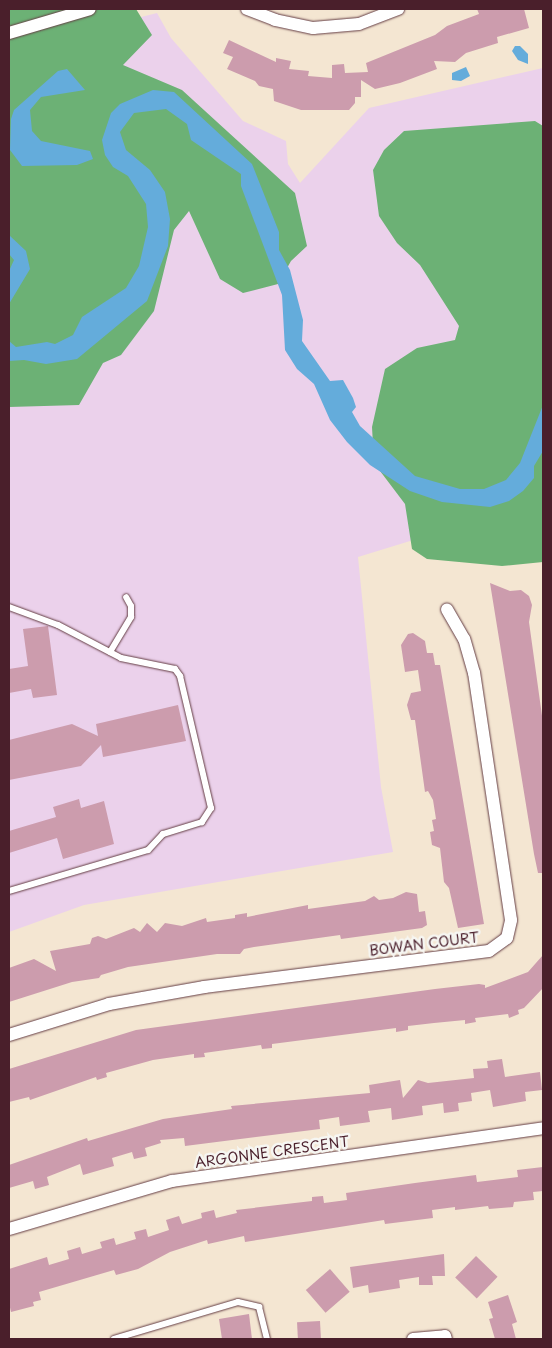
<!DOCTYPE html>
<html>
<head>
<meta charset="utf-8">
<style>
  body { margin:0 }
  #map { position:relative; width:552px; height:1348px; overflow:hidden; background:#f4e6d2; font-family:"Playpen Sans",sans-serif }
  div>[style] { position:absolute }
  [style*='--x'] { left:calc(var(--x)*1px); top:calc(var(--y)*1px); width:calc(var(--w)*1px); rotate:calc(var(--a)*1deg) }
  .built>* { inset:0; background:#ebd1eb }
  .forest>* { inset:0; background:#6cb175 }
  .water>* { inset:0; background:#64acdb }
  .building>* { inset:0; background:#cc9cad; transform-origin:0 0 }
  .roads { filter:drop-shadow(0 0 1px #643d44) drop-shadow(0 0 1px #643d44) }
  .lane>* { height:6px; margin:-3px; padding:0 3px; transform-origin:3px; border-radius:3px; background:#fff }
  .street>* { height:12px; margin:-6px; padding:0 6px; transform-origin:6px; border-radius:6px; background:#fff }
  span { translate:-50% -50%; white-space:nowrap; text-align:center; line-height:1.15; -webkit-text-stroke:5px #f6f6f2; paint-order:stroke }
  .street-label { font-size:14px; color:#4a1f2b }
  .frame { position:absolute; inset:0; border:10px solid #4a1f2b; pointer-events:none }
</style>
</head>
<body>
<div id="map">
  <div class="built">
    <div style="clip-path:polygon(157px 13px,171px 38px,243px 121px,286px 141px,288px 164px,300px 183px,369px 108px,543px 68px,543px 561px,449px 529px,358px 557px,381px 787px,393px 852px,84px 905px,9px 932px,9px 57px,102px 27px)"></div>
  </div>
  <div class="forest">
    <div style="clip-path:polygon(9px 9px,136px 9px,152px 35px,123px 65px,182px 90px,295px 193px,307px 246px,291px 261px,278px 284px,243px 293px,220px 279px,189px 211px,174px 230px,154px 311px,121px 355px,103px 363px,79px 405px,9px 407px)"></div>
    <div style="clip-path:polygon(535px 121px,543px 126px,543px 562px,502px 566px,427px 559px,412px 549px,405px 504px,374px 463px,372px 427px,385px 369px,417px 348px,455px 340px,459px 326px,420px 265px,397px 243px,379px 216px,373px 170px,384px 150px,404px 131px)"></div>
  </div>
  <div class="water">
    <div style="clip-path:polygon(515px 46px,520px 46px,528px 54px,528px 64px,518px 60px,512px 51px)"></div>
    <div style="clip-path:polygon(466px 67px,470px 76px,461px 81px,452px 80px,452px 73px)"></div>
    <div style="clip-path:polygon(67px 69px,85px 90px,41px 97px,30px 110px,32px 131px,41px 141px,90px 151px,93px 159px,77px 165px,22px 166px,10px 150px,11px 119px,14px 110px,58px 71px)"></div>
    <div style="clip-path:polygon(153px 90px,174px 92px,252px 164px,279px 232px,279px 250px,290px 270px,303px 320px,302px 341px,330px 381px,343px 380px,353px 398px,356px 407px,352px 412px,360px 426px,415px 476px,460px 489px,484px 489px,506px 480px,520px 463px,543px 405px,543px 451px,534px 466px,534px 478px,523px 491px,509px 501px,490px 507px,442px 502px,410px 491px,370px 465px,347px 442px,330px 420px,314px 384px,297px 369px,285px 350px,282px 295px,241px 186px,241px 174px,191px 140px,187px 124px,166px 109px,134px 113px,120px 132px,126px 150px,150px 170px,165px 192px,170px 219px,168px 246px,147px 301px,77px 359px,46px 364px,24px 360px,9px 361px,9px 341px,16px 347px,47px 342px,55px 344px,73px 335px,82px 317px,126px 288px,139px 266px,148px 227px,146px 204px,128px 176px,113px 167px,105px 155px,102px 140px,111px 113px,120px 104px)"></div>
    <div style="clip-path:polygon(9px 235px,26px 251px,30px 269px,9px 304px,9px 271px,14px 260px,9px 254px)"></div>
  </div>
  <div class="building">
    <div style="clip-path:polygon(477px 9px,524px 9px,529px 28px,497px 37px,498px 43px,466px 53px,455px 62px,434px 61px,437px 69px,400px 83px,375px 89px,361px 80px,361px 97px,355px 97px,355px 103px,349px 110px,301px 110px,274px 101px,273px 89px,259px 86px,255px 81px,227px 69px,233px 57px,223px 53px,229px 40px,276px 62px,276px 58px,291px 61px,289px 69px,309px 71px,308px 76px,332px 78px,332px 65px,344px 64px,345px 73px,368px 72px,366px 63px,435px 35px,447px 26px,479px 14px)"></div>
    <div style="clip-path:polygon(490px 583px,510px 591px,521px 590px,529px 596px,532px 605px,529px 622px,543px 723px,543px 873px,538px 873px,534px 854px)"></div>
    <div style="clip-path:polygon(48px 626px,57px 695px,33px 698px,31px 689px,9px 693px,9px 669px,28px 666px,23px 629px)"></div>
    <div style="clip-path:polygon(413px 633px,425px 641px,427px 653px,433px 653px,435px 665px,440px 665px,484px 924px,458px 928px,449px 888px,444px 882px,440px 848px,432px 845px,430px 832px,434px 831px,432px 820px,436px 819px,433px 800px,428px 791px,425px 792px,415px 720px,411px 720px,407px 705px,411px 693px,421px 691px,418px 670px,405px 672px,401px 645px,408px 634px)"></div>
    <div style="clip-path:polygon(178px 705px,186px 741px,103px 757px,101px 745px,81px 766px,9px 780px,9px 740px,72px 724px,98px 736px,96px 724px)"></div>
    <div style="clip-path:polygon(79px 799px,81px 808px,104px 801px,114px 844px,63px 859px,57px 838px,9px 853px,9px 831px,56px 817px,53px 807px)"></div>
    <div style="clip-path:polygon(406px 892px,417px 894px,419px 912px,425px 911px,427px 925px,422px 928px,341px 939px,340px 935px,254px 947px,244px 949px,240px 954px,217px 954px,128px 967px,101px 975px,99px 978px,72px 982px,9px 1002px,9px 968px,34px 959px,56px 971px,50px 951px,90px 944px,92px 938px,98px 936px,106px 939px,134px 928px,140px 932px,147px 923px,157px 932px,165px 923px,182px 926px,206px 918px,207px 922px,235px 918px,235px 915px,247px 913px,247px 917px,308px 905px,308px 909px,365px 901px,374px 896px,379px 900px,393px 898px)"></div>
    <div style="clip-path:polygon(543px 955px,543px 988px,524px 1008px,518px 1010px,519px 1014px,509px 1018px,508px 1014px,475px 1018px,476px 1022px,465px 1024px,465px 1020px,434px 1023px,408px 1026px,408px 1030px,396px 1032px,396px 1028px,272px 1044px,272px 1048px,262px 1049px,261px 1045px,204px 1053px,205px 1057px,194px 1058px,194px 1054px,153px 1060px,106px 1073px,107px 1077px,97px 1080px,96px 1077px,30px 1100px,29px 1097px,9px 1102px,9px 1069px,136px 1030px,435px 989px,479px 984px,485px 985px,485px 988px,528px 972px)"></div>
    <div style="clip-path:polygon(502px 1059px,505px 1077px,540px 1072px,542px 1090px,525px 1092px,526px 1101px,493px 1107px,490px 1090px,471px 1093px,472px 1101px,458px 1103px,459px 1111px,444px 1113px,443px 1103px,422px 1106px,423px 1115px,392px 1120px,391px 1108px,368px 1111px,370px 1122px,340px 1126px,339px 1117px,319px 1120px,320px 1129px,185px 1146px,184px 1138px,160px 1140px,161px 1143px,145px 1148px,147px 1156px,134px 1159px,132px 1152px,112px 1158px,114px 1166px,83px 1175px,80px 1164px,47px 1177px,49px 1185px,35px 1189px,33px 1181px,9px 1188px,9px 1165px,87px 1138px,88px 1141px,163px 1119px,232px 1109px,231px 1106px,370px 1093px,369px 1085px,400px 1080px,403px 1098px,418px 1080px,428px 1083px,474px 1078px,473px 1069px,488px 1068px,487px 1061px)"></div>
    <div style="clip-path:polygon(543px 1167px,543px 1191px,533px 1192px,534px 1200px,514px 1202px,513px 1207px,489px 1209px,488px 1206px,455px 1210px,455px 1207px,432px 1210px,433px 1218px,385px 1224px,384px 1220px,245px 1242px,244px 1236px,208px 1244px,207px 1240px,170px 1252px,138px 1269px,116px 1275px,114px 1270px,39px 1292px,41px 1300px,33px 1302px,34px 1306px,11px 1312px,9px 1303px,9px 1269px,47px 1257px,49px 1265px,69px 1259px,67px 1251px,80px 1247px,82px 1254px,102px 1248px,100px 1242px,114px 1238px,116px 1245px,136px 1239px,134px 1232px,146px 1229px,148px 1237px,169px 1230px,166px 1220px,179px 1216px,182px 1224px,202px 1218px,201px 1213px,214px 1210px,216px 1218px,237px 1213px,236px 1210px,312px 1201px,312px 1197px,323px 1196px,324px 1203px,347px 1200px,346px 1193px,415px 1183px,476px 1175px,477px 1182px,518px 1177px,517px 1170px)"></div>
    <div style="clip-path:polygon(444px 1254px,445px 1276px,432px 1276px,433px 1285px,419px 1285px,419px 1277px,399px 1280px,400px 1288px,369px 1293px,368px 1285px,353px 1288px,350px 1267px)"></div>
    <div style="left:476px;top:1256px;width:30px;height:30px;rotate:44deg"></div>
    <div style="left:330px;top:1269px;width:30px;height:32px;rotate:49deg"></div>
    <div style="clip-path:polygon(508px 1295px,517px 1322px,512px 1324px,516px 1339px,495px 1339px,489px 1319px,493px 1318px,488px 1302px)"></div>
    <div style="clip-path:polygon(249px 1314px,252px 1339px,222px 1339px,219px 1319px)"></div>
    <div style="left:320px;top:1321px;width:18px;height:23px;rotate:87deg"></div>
  </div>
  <div class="roads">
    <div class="lane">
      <div style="--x:9;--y:607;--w:52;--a:20.2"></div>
      <div style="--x:58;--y:625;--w:71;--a:27.6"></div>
      <div style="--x:121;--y:658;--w:55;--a:11.5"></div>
      <div style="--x:175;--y:669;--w:9;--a:54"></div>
      <div style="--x:180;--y:676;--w:136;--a:76.8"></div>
      <div style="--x:211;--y:808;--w:17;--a:123"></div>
      <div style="--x:202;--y:822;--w:41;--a:162.9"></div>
      <div style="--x:163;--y:834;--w:22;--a:133"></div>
      <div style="--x:148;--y:850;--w:145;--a:163.6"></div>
      <div style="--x:110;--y:652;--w:41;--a:-59"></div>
      <div style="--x:131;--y:617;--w:11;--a:-90"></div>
      <div style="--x:131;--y:606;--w:10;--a:-119"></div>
      <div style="--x:114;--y:1339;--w:129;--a:-16.6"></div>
      <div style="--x:238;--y:1302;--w:22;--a:13"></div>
      <div style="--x:259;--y:1307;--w:33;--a:76"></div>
    </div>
    <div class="street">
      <div style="--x:247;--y:9;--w:30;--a:21"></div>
      <div style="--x:275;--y:20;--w:39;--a:12"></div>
      <div style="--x:313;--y:28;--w:46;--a:-5"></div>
      <div style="--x:359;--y:24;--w:42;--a:-21"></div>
      <div style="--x:9;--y:33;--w:84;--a:-16.5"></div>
      <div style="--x:9;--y:1035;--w:105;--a:-17.2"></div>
      <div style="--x:109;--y:1004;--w:97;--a:-10.1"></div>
      <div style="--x:204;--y:987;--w:287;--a:-7.2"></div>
      <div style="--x:489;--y:951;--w:22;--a:-36"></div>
      <div style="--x:507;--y:938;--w:18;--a:-77"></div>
      <div style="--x:511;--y:920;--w:250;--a:-98.5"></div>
      <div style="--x:474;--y:673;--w:35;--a:-106"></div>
      <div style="--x:464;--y:639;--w:34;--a:-120"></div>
      <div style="--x:9;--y:1229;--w:170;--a:-16.4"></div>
      <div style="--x:172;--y:1181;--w:375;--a:-8.1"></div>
      <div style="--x:413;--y:1339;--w:32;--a:-5"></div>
      <div style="--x:445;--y:1336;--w:3;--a:72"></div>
    </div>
  </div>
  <div class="street-label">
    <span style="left:424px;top:944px;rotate:-7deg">BOWAN COURT</span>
    <span style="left:272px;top:1152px;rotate:-8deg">ARGONNE CRESCENT</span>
  </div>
  <div class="frame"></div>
</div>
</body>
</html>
